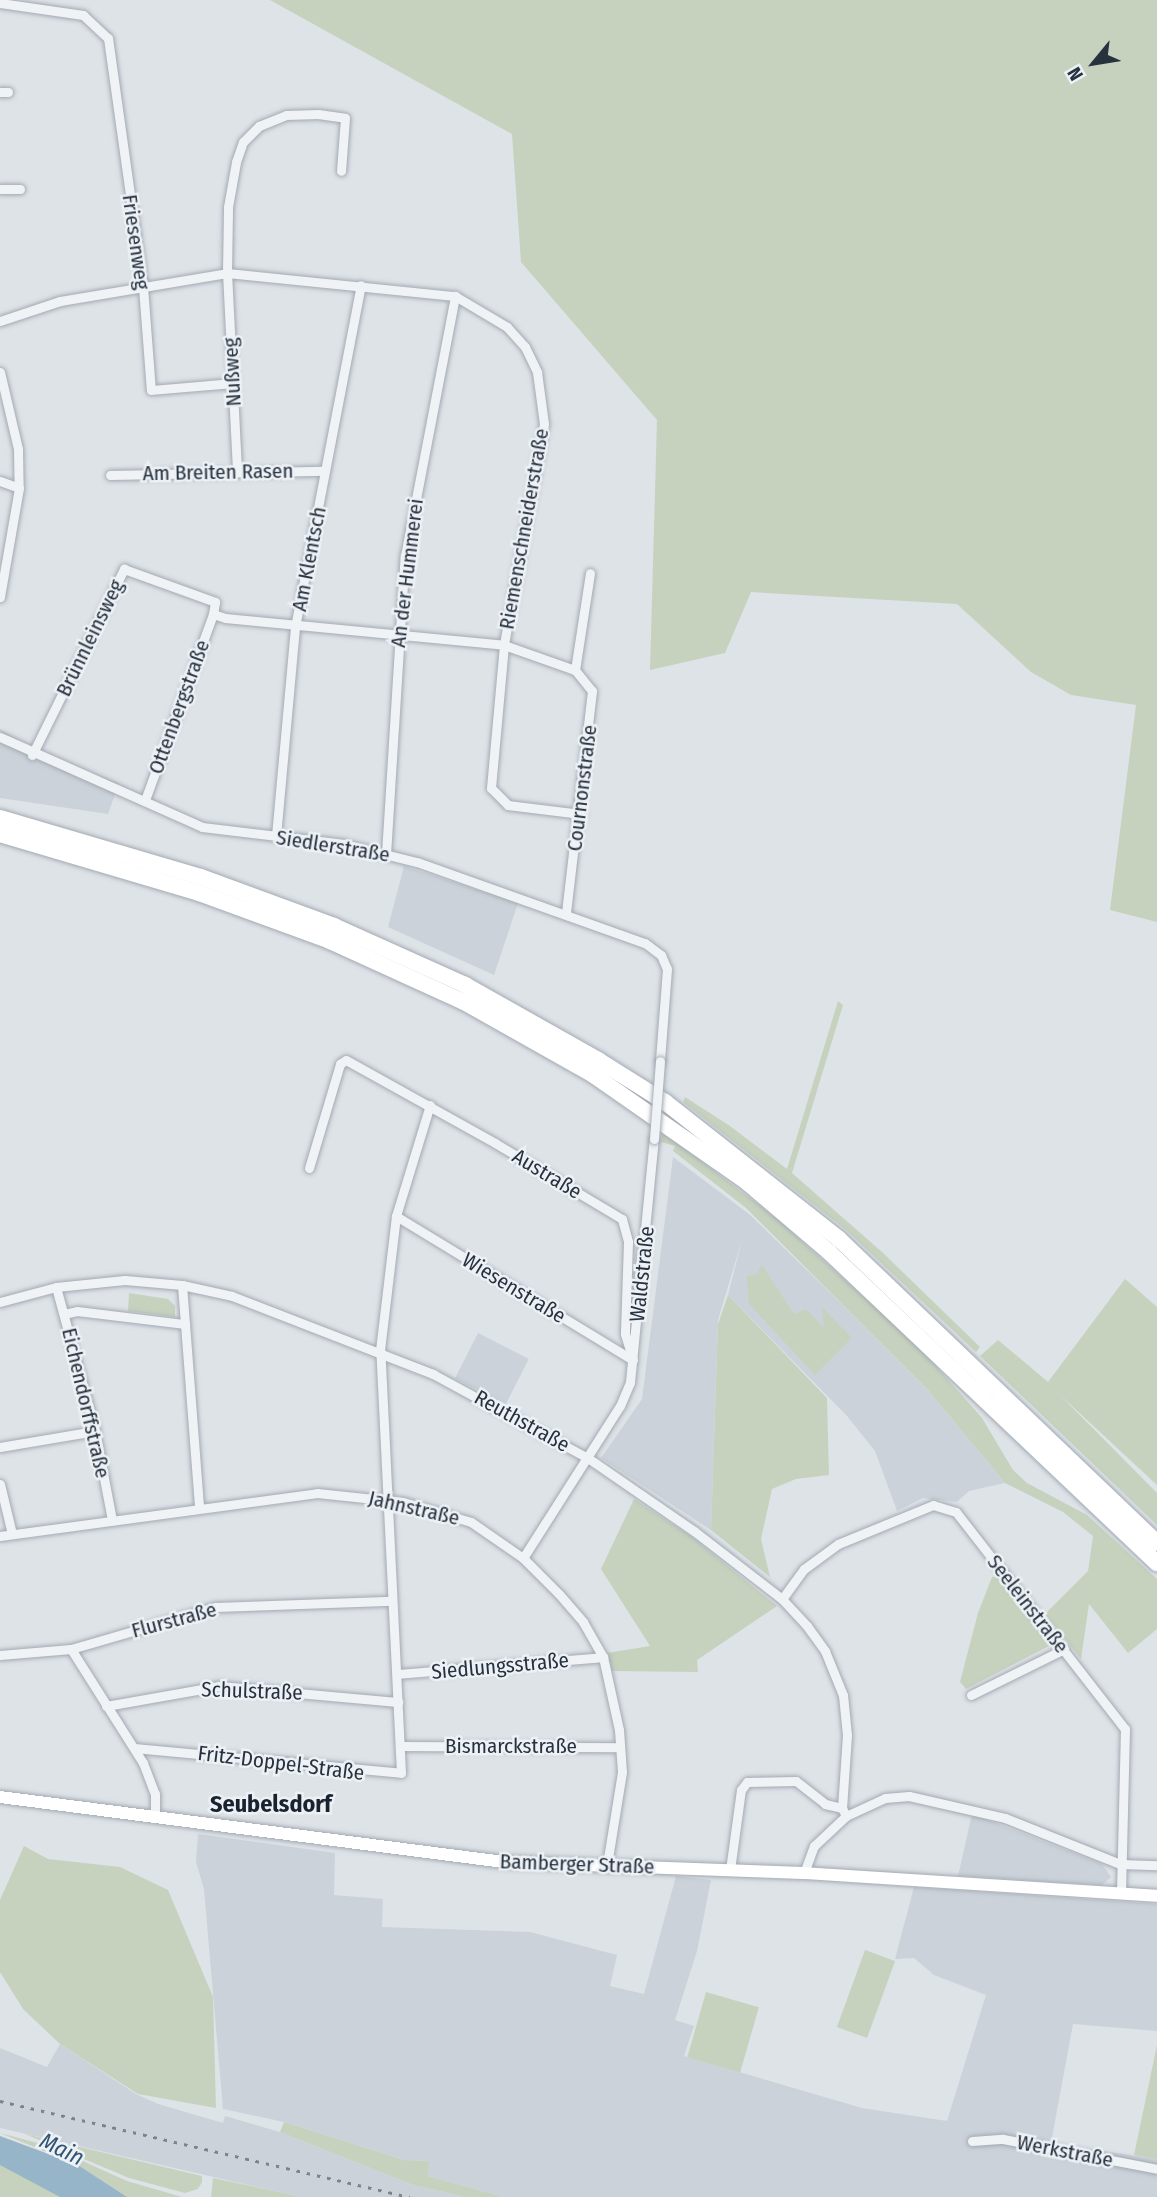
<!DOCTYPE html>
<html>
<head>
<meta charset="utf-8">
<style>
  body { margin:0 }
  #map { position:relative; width:1157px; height:2197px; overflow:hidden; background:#dee3e8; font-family:"Fira Sans Condensed",sans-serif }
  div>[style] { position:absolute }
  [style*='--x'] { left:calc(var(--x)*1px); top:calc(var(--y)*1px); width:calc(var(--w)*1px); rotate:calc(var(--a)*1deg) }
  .built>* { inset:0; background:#ccd2da; transform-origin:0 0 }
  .green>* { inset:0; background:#c6d2be; transform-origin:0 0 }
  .water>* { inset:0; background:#97b5c9 }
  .roads { filter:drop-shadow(0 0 2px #a3aab2) drop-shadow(0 0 2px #a3aab2) }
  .street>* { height:9px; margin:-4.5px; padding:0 4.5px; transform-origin:4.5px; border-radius:4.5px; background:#f0f3f6 }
  .secondary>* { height:12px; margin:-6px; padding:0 6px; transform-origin:6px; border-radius:6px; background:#fff }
  .highway>* { height:16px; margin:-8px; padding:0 8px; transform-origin:8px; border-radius:8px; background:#fff }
  .rail>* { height:2.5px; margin-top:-1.25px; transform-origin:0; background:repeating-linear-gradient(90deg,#778492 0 3.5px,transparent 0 10.5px) }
  .bridges { filter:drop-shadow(0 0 2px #a3aab2) drop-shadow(0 0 2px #a3aab2) }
  .street-bridge>* { height:9px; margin:-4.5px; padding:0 4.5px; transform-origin:4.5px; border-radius:4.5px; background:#f0f3f6 }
  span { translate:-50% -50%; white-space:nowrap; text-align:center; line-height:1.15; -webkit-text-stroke:5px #edf1f5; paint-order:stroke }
  .street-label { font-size:21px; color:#27323f }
  .water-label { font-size:23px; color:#305674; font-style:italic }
  .quarter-label { font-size:24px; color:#19232f; font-weight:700 }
  .north { position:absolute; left:1059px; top:28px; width:70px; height:70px; -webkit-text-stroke:5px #edf1f5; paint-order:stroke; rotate:240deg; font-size:19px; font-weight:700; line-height:28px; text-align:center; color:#27323f }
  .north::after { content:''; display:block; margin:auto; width:24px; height:32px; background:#27323f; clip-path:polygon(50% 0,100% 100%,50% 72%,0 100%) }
</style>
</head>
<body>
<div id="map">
  <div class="built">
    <div style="clip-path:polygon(0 729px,39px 753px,119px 783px,108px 814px,0 798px)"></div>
    <div style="clip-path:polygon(404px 866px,518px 903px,494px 975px,388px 927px)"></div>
    <div style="clip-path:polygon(673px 1157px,749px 1214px,851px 1313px,928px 1390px,1005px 1483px,969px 1491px,957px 1502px,923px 1498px,897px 1511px,875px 1451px,847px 1416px,728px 1295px,742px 1240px,718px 1320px,711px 1530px,601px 1458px,642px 1399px)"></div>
    <div style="left:478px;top:1333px;width:57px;height:51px;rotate:27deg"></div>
    <div style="clip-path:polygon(972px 1814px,1102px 1864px,1111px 1877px,1102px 1885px,958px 1876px)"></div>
    <div style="clip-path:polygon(198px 1834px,335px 1853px,334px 1895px,383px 1899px,382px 1927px,530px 1932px,617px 1955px,610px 1986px,644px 1994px,676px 1876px,711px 1880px,697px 1951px,675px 2020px,694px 2026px,684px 2056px,862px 2108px,947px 2121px,986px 1995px,934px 1975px,914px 1958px,895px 1959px,914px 1887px,1157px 1904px,1157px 2031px,1073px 2024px,1051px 2143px,1157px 2159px,1157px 2197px,504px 2197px,428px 2176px,428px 2161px,404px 2160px,284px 2122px,223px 2109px,204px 1889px,196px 1862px)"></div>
    <div style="clip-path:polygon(60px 2044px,136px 2094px,158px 2104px,223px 2123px,225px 2116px,280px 2132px,413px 2185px,466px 2197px,301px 2197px,0 2128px,0 2048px,47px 2067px)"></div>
  </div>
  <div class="green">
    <div style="clip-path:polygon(270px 0,1157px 0,1157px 922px,1110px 910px,1136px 705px,1071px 695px,1031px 672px,957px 604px,751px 592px,725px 653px,650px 670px,657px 420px,521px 262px,512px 134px)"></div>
    <div style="clip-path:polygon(838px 1001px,843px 1005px,792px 1173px,882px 1252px,980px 1347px,976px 1352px,845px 1229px,683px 1102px,685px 1097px,730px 1126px,787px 1169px)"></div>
    <div style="clip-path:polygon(663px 1132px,776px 1218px,918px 1346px,982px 1418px,1013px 1470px,1027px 1483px,1087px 1515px,1157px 1579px,1157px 1629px,1128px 1653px,1089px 1604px,1081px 1659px,1045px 1614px,1088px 1571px,1093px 1536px,1063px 1512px,1005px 1483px,928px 1390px,746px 1208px,673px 1151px,675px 1146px,661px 1142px)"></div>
    <div style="clip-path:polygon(762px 1265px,794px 1314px,806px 1309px,824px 1328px,822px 1307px,852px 1338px,815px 1375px,749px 1304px,747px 1276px,757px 1274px)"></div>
    <div style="clip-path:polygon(1125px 1279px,1157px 1307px,1157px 1485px,1059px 1394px,1157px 1493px,1157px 1525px,980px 1356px,998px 1340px,1048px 1382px)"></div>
    <div style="clip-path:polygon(129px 1293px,168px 1299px,175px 1306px,175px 1317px,128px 1311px)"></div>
    <div style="clip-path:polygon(728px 1295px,827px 1398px,829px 1475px,796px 1479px,772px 1489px,761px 1539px,770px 1577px,711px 1530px,718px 1324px)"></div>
    <div style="clip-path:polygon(634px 1499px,692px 1537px,777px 1606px,697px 1660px,698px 1672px,612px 1671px,607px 1653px,650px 1646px,601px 1569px)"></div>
    <div style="clip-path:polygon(998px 1576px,1051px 1645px,966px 1689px,960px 1682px,978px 1613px,992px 1577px)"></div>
    <div style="clip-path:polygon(24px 1846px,48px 1859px,120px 1867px,168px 1890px,213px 1997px,216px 2108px,138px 2094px,60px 2044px,23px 2009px,0 1972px,0 1900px)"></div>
    <div style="left:865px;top:1950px;width:32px;height:82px;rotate:20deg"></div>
    <div style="left:706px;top:1992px;width:55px;height:68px;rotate:16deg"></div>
    <div style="clip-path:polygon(1157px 2045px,1157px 2159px,1134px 2155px)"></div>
    <div style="clip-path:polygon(284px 2122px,404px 2160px,429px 2161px,428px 2176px,504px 2197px,466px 2197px,413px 2185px,280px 2132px)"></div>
    <div style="clip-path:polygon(0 2133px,49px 2146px,127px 2181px,182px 2197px,127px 2197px,78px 2165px)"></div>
    <div style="clip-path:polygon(25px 2134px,202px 2176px,202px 2182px,198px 2189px,185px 2193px,129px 2178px)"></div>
    <div style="clip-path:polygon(0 2165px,5px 2165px,60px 2197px,0 2197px)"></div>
    <div style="clip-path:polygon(213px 2178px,270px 2190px,301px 2197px,211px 2197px)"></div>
  </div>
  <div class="water">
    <div style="clip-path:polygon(0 2136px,78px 2165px,127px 2197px,60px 2197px,0 2165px)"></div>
  </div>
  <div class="roads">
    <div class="street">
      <div style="--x:0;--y:3;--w:84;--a:8.2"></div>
      <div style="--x:83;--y:15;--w:34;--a:43"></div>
      <div style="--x:108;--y:38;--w:251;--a:82"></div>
      <div style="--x:143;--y:287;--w:103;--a:85.6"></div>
      <div style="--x:151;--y:390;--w:81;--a:-4.9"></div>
      <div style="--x:0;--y:92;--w:8;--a:0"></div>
      <div style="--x:0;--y:189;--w:20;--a:0"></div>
      <div style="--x:0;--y:321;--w:63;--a:-18.4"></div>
      <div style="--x:60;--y:301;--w:169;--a:-9.5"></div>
      <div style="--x:227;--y:273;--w:229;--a:5.8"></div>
      <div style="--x:455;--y:296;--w:61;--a:30.8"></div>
      <div style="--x:507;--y:327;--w:27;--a:48"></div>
      <div style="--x:525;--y:347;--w:28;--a:64"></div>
      <div style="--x:537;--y:372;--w:52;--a:82.3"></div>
      <div style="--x:544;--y:424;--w:225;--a:100.3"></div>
      <div style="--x:504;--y:645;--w:144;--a:95.2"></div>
      <div style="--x:491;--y:788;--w:24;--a:45"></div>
      <div style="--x:508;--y:805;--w:73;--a:7.1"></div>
      <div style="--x:0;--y:372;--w:79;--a:76.8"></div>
      <div style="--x:18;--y:449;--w:39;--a:89"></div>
      <div style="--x:19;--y:488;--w:111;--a:99.9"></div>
      <div style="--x:237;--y:470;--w:197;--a:-92.9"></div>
      <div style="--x:227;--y:273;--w:66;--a:-89.1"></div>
      <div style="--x:228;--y:207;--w:46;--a:-79.9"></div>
      <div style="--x:236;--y:162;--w:21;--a:-71"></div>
      <div style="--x:243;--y:142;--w:23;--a:-45"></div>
      <div style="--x:259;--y:126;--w:29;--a:-22"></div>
      <div style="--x:286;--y:115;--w:32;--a:-2"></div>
      <div style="--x:318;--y:114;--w:27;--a:8"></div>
      <div style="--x:345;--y:118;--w:53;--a:94.3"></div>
      <div style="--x:110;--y:475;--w:215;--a:-1.1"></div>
      <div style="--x:0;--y:481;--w:20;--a:20"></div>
      <div style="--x:575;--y:670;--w:98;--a:-81.2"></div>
      <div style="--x:0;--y:737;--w:221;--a:24"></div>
      <div style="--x:202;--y:827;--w:143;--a:6.8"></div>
      <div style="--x:344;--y:844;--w:75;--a:13.9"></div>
      <div style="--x:417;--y:862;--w:242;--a:19.6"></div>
      <div style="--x:645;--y:943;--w:20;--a:37"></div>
      <div style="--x:661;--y:955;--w:15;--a:67"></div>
      <div style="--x:667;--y:969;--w:92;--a:94.4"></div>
      <div style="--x:32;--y:755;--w:208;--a:-63.7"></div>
      <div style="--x:124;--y:569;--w:97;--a:19.9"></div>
      <div style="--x:215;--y:602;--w:12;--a:99"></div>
      <div style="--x:213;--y:614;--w:13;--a:18"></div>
      <div style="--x:225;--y:618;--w:280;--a:5.5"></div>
      <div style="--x:504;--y:645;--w:75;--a:19.4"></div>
      <div style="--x:575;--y:670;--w:27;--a:51"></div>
      <div style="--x:592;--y:691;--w:224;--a:96.7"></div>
      <div style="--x:145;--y:800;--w:198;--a:-69.9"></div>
      <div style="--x:276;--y:836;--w:210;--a:-84.8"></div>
      <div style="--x:295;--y:627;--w:348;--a:-79.1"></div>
      <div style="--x:386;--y:854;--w:299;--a:-86.4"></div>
      <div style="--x:405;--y:556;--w:265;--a:-79.1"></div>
      <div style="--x:309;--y:1168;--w:109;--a:-73.4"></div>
      <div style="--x:340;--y:1064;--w:7;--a:-34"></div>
      <div style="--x:346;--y:1060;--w:171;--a:29.1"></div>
      <div style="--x:495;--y:1143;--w:148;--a:30.9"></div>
      <div style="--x:622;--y:1219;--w:24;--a:75"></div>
      <div style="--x:628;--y:1242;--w:92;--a:91.9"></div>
      <div style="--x:625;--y:1334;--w:27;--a:73"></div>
      <div style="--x:396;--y:1216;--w:277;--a:31.3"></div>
      <div style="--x:182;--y:1285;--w:223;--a:85.6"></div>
      <div style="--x:56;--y:1287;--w:149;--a:74.8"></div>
      <div style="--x:95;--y:1431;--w:91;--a:79.2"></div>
      <div style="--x:0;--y:1302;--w:58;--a:-15"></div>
      <div style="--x:56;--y:1287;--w:69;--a:-5.8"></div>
      <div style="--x:125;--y:1280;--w:57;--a:5"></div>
      <div style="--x:182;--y:1285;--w:51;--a:12.4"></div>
      <div style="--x:232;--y:1296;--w:216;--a:21.2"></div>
      <div style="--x:433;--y:1374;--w:176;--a:28.5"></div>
      <div style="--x:588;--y:1458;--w:129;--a:34.6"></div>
      <div style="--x:694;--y:1531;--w:111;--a:37.7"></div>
      <div style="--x:782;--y:1599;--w:37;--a:47"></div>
      <div style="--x:807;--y:1626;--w:31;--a:54"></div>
      <div style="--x:825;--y:1651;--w:48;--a:67.8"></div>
      <div style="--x:843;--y:1695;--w:40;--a:84.3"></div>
      <div style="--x:847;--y:1735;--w:73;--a:93.9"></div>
      <div style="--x:842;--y:1808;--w:9;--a:63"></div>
      <div style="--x:64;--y:1314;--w:13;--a:-13"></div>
      <div style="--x:77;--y:1311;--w:109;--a:6.9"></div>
      <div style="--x:0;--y:1447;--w:96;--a:-9.6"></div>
      <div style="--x:0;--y:1484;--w:51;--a:76.5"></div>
      <div style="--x:0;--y:1536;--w:320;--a:-7.7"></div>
      <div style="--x:317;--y:1493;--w:86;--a:6"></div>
      <div style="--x:403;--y:1502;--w:71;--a:16.4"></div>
      <div style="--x:471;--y:1522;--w:63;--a:34.7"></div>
      <div style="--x:523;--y:1558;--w:51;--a:45"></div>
      <div style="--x:559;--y:1594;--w:37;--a:49"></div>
      <div style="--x:583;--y:1622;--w:40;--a:60.3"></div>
      <div style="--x:603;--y:1657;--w:75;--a:77.6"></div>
      <div style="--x:619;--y:1730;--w:42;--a:85.9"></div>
      <div style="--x:622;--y:1772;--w:94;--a:99.2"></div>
      <div style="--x:523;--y:1558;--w:180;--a:-57.5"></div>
      <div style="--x:620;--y:1406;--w:26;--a:-67"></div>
      <div style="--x:630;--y:1382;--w:244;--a:-84.4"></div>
      <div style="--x:782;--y:1599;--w:37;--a:-54"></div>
      <div style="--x:804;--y:1569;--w:42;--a:-36.3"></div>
      <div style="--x:838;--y:1544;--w:103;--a:-22.3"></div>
      <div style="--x:933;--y:1505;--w:24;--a:17"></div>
      <div style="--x:956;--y:1512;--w:275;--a:52.1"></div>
      <div style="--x:1125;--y:1729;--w:165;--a:91.4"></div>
      <div style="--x:71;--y:1649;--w:135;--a:57.7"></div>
      <div style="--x:143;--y:1763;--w:33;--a:69"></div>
      <div style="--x:155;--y:1794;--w:23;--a:90"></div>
      <div style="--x:0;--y:1655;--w:71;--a:-4.8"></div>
      <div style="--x:71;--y:1649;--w:151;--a:-16.2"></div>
      <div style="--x:216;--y:1607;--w:176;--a:-2"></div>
      <div style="--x:397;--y:1674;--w:207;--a:-4.7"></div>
      <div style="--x:971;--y:1695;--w:104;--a:-26.3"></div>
      <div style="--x:106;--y:1706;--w:115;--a:-10"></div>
      <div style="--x:219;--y:1686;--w:180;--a:5.1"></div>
      <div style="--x:402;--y:1746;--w:218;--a:0.3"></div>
      <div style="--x:134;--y:1748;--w:268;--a:5.3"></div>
      <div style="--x:401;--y:1773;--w:424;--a:-92.8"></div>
      <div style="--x:380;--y:1350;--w:135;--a:-83.2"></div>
      <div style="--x:396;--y:1216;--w:116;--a:-73"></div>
      <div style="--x:730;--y:1870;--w:81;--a:-82.2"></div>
      <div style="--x:741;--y:1790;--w:10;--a:-53"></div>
      <div style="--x:747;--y:1782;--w:49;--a:-1.2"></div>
      <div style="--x:796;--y:1781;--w:37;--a:38"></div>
      <div style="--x:825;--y:1804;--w:17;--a:13"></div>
      <div style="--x:804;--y:1873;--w:29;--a:-70"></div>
      <div style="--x:814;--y:1846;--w:44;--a:-43.2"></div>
      <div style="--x:846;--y:1816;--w:43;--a:-24.8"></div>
      <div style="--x:885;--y:1798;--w:24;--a:-5"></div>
      <div style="--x:909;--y:1796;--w:98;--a:12.9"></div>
      <div style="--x:1005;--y:1818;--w:124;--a:21.8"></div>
      <div style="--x:1120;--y:1864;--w:37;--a:2"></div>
      <div style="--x:972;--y:2141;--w:31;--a:-4"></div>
      <div style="--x:1003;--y:2139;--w:157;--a:11"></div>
    </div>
    <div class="secondary">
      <div style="--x:0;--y:1797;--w:508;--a:7.35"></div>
      <div style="--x:504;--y:1862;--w:300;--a:2.1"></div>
      <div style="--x:804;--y:1873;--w:354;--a:3.7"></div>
    </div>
    <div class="highway">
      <div style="--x:0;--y:818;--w:209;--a:16.4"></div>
      <div style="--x:201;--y:877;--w:142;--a:20.2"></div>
      <div style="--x:334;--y:926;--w:144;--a:24.2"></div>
      <div style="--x:465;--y:985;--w:153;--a:29.4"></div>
      <div style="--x:598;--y:1060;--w:79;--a:32.1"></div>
      <div style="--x:665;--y:1102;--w:221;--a:38.2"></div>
      <div style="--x:839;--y:1239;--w:440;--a:43.7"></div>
      <div style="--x:0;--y:834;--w:208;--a:16.5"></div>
      <div style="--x:199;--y:893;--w:140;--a:20.1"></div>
      <div style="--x:330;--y:941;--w:147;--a:24.5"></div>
      <div style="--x:464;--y:1002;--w:147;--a:29.4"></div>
      <div style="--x:592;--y:1074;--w:190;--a:34.9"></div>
      <div style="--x:748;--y:1183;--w:106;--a:40.4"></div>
      <div style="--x:829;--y:1252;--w:452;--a:43.5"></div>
    </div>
  </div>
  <div class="rail">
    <div style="--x:0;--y:2101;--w:421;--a:13.2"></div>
  </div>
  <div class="bridges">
    <div class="street-bridge">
      <div style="--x:654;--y:1139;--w:78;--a:-85.6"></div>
    </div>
  </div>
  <div class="street-label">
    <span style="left:136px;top:242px;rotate:82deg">Friesenweg</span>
    <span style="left:232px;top:372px;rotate:-93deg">Nußweg</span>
    <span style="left:218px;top:472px;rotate:-1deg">Am Breiten Rasen</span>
    <span style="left:524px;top:529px;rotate:-80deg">Riemenschneiderstraße</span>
    <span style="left:309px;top:559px;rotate:-79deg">Am Klentsch</span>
    <span style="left:407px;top:573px;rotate:-83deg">An der Hummerei</span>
    <span style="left:90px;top:638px;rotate:-64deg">Brünnleinsweg</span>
    <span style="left:179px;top:707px;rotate:-70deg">Ottenbergstraße</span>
    <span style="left:582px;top:788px;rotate:-83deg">Cournonstraße</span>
    <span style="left:333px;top:846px;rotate:9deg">Siedlerstraße</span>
    <span style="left:547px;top:1174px;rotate:31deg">Austraße</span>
    <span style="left:642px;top:1274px;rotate:-84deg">Waldstraße</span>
    <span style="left:514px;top:1288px;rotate:31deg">Wiesenstraße</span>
    <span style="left:86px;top:1403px;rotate:77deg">Eichendorffstraße</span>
    <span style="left:522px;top:1421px;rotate:29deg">Reuthstraße</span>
    <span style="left:414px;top:1508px;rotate:13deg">Jahnstraße</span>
    <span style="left:1028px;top:1604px;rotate:52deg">Seeleinstraße</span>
    <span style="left:174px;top:1620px;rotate:-15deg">Flurstraße</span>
    <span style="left:500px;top:1666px;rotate:-5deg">Siedlungsstraße</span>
    <span style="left:252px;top:1691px;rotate:2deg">Schulstraße</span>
    <span style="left:511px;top:1746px">Bismarckstraße</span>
    <span style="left:281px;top:1763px;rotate:7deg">Fritz-Doppel-Straße</span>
    <span style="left:577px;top:1864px;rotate:2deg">Bamberger Straße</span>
    <span style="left:1065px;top:2151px;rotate:11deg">Werkstraße</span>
  </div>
  <div class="water-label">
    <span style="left:62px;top:2149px;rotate:26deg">Main</span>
  </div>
  <div class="quarter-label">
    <span style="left:271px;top:1805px">Seubelsdorf</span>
  </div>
  <div class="north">N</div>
</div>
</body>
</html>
